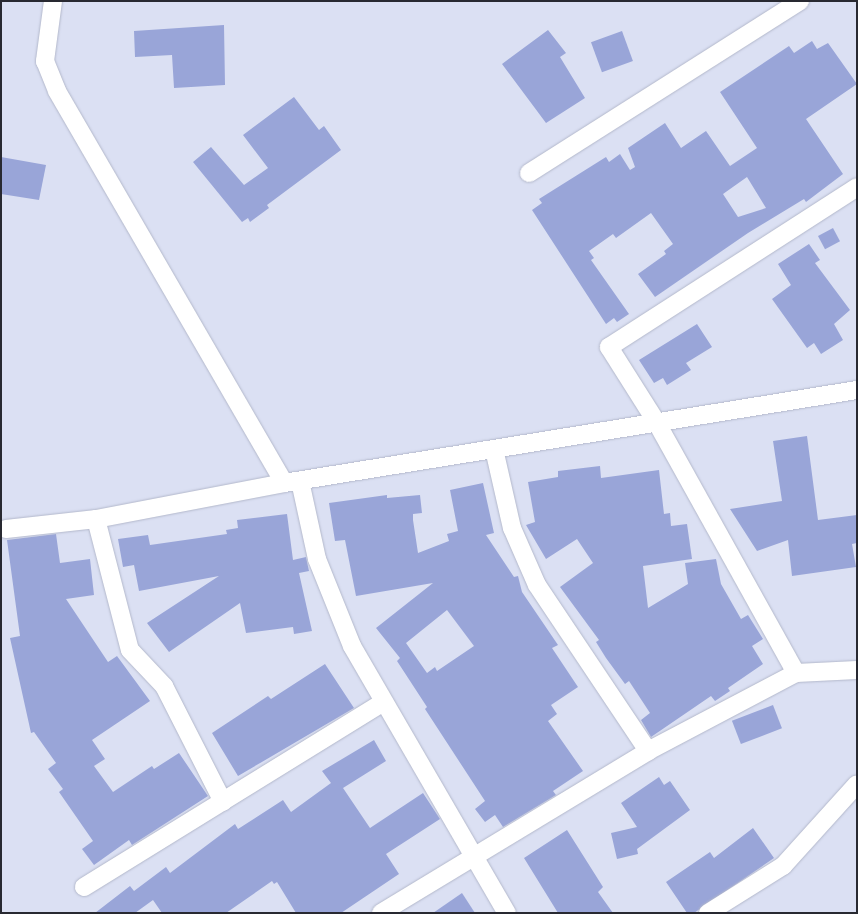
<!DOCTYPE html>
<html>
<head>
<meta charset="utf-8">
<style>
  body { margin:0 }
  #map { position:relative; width:858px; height:914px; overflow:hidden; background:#dbe0f3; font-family:"Alegreya Sans",sans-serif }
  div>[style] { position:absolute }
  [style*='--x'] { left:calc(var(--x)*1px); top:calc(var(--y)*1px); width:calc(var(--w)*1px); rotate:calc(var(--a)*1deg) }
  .building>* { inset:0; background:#99a5d8; transform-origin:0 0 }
  .roads { filter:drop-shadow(0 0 1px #b3b8cb) drop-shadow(0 0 1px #b3b8cb) }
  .street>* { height:18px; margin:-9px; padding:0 9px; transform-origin:9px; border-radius:9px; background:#fff }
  span { translate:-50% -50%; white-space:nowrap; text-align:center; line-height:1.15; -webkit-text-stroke:5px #e9edfd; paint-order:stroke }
  .frame { position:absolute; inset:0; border:2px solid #282931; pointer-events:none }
</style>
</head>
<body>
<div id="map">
  <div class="building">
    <div style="clip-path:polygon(224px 25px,225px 85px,174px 88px,172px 55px,135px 57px,134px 31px)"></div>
    <div style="clip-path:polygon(548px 30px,566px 53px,560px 57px,585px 98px,546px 123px,502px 64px)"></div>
    <div style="left:622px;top:31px;width:32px;height:33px;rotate:70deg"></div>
    <div style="clip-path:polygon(evenodd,812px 41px,817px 49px,828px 43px,857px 84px,806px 119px,843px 174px,806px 202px,804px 199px,748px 233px,655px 297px,638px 274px,666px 254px,664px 251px,673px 244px,651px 213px,616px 238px,613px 234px,589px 251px,594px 258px,591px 260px,629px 314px,617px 322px,614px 318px,606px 324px,532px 210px,542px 203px,539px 199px,606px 157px,609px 162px,620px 154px,630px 170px,635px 167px,628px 148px,665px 123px,681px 148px,706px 131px,730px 166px,757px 148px,720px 92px,789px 46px,794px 53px,812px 41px,747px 177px,766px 208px,738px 217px,723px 194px,747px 177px)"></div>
    <div style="clip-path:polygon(294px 97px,319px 130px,324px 126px,341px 150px,267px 205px,269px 208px,250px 222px,248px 218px,242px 222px,193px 162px,211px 147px,244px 185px,268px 168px,243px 135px)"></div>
    <div style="clip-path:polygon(1px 157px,46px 165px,39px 200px,1px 194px)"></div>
    <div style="left:833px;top:228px;width:15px;height:17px;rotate:62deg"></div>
    <div style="clip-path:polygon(809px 244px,820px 260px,815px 263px,850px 310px,834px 324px,843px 340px,821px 354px,814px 343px,807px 348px,772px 299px,791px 285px,778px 264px)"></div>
    <div style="clip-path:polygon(697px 324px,712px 347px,686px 363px,691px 370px,667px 385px,663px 378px,654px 383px,639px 360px)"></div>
    <div style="clip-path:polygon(807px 436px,818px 520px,857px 515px,857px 543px,852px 544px,856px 567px,792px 576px,788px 540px,757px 551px,730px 509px,782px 501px,773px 441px)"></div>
    <div style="clip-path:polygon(600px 466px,601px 478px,659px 470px,664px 514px,670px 513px,671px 526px,687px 524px,692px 559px,643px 566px,648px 608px,688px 584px,685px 563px,716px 559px,721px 584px,741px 619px,748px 615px,763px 639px,752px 646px,763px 664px,728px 688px,730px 691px,715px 701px,711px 696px,651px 737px,641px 720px,650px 713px,629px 681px,625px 684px,606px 658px,596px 642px,599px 640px,560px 587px,593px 563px,577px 539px,546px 559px,526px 525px,535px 522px,528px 482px,558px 477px,558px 471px)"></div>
    <div style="clip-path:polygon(evenodd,483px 483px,494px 533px,486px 535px,514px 577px,518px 576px,522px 592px,558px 645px,552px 648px,578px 687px,551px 705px,557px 714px,548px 721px,583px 771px,553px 791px,556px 795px,503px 827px,495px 815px,485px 822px,475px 809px,485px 801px,425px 709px,427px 707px,397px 661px,400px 658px,376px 628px,433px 583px,356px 596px,345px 540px,335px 541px,329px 503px,387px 495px,387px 498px,420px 495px,422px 513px,413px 514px,413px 520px,418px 553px,449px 541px,447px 534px,458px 531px,450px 490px,483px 483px,447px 610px,474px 646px,437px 671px,435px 667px,427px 673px,406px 643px,447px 610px)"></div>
    <div style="clip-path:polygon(287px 514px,293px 560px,306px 557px,309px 571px,299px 573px,312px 631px,294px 634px,293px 627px,246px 633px,240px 603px,169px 652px,147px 623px,219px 576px,139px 591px,134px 565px,123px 567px,118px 539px,148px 535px,150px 545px,227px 534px,226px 530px,238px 528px,237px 520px)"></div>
    <div style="clip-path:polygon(56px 534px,60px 563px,90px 559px,94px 595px,66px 599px,108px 662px,117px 656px,150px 701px,92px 740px,105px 759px,94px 766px,113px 792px,152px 766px,154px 769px,179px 753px,208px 796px,132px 845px,129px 840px,94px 865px,82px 849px,93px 841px,59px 792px,63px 789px,48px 769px,56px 763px,34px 732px,31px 733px,10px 638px,20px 636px,7px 540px)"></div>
    <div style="clip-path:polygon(325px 664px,354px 708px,238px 776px,212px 733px,268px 696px,271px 699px)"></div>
    <div style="left:773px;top:705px;width:25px;height:44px;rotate:69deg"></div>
    <div style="clip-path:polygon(374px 740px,386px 761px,343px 788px,370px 828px,423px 793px,440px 819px,386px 854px,399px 874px,341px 913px,296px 913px,277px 882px,274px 884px,272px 881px,226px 913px,162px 913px,153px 900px,135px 913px,95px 913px,130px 886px,134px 891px,166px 867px,170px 873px,235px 824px,238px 829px,283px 800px,291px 812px,331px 783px,322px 771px)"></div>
    <div style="clip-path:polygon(659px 777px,664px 785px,670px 781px,690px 810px,637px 849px,638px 854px,617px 859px,611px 833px,637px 827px,621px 803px)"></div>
    <div style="clip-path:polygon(753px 828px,774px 858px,694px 913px,687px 913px,666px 882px,710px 852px,714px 858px)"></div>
    <div style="clip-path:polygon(567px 830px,603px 887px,598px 892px,613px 913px,558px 913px,524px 858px)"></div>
    <div style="clip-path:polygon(462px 893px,475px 913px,433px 913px)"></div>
  </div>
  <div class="roads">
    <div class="street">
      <div style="--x:53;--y:1;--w:61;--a:97.6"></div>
      <div style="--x:45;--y:61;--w:32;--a:68"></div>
      <div style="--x:57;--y:91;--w:453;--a:59.9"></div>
      <div style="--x:529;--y:173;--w:321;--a:-32.4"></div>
      <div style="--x:494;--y:449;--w:81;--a:77.2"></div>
      <div style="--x:512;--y:528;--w:62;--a:66.3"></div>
      <div style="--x:537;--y:585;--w:200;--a:56.2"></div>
      <div style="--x:300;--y:481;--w:80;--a:77.7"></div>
      <div style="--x:317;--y:559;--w:94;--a:68.1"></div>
      <div style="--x:352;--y:646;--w:309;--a:59.9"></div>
      <div style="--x:96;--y:519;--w:135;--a:75.5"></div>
      <div style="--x:130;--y:650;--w:50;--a:46.6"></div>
      <div style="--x:164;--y:686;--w:130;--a:63"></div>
      <div style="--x:6;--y:529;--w:91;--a:-6.3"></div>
      <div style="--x:96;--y:519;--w:191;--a:-10.8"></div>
      <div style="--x:284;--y:483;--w:580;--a:-9.22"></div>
      <div style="--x:796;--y:673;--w:286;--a:-119.1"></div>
      <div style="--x:657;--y:423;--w:90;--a:-122.3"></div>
      <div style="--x:609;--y:347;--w:295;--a:-32.8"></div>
      <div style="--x:84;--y:887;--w:350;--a:-31.7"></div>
      <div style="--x:381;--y:913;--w:312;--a:-31.2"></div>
      <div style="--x:648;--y:751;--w:167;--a:-27.8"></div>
      <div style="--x:796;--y:673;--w:61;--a:-2.8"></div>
      <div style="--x:708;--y:913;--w:89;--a:-32.1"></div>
      <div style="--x:783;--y:866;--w:110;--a:-47.9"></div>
    </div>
  </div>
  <div class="frame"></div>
</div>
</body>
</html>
